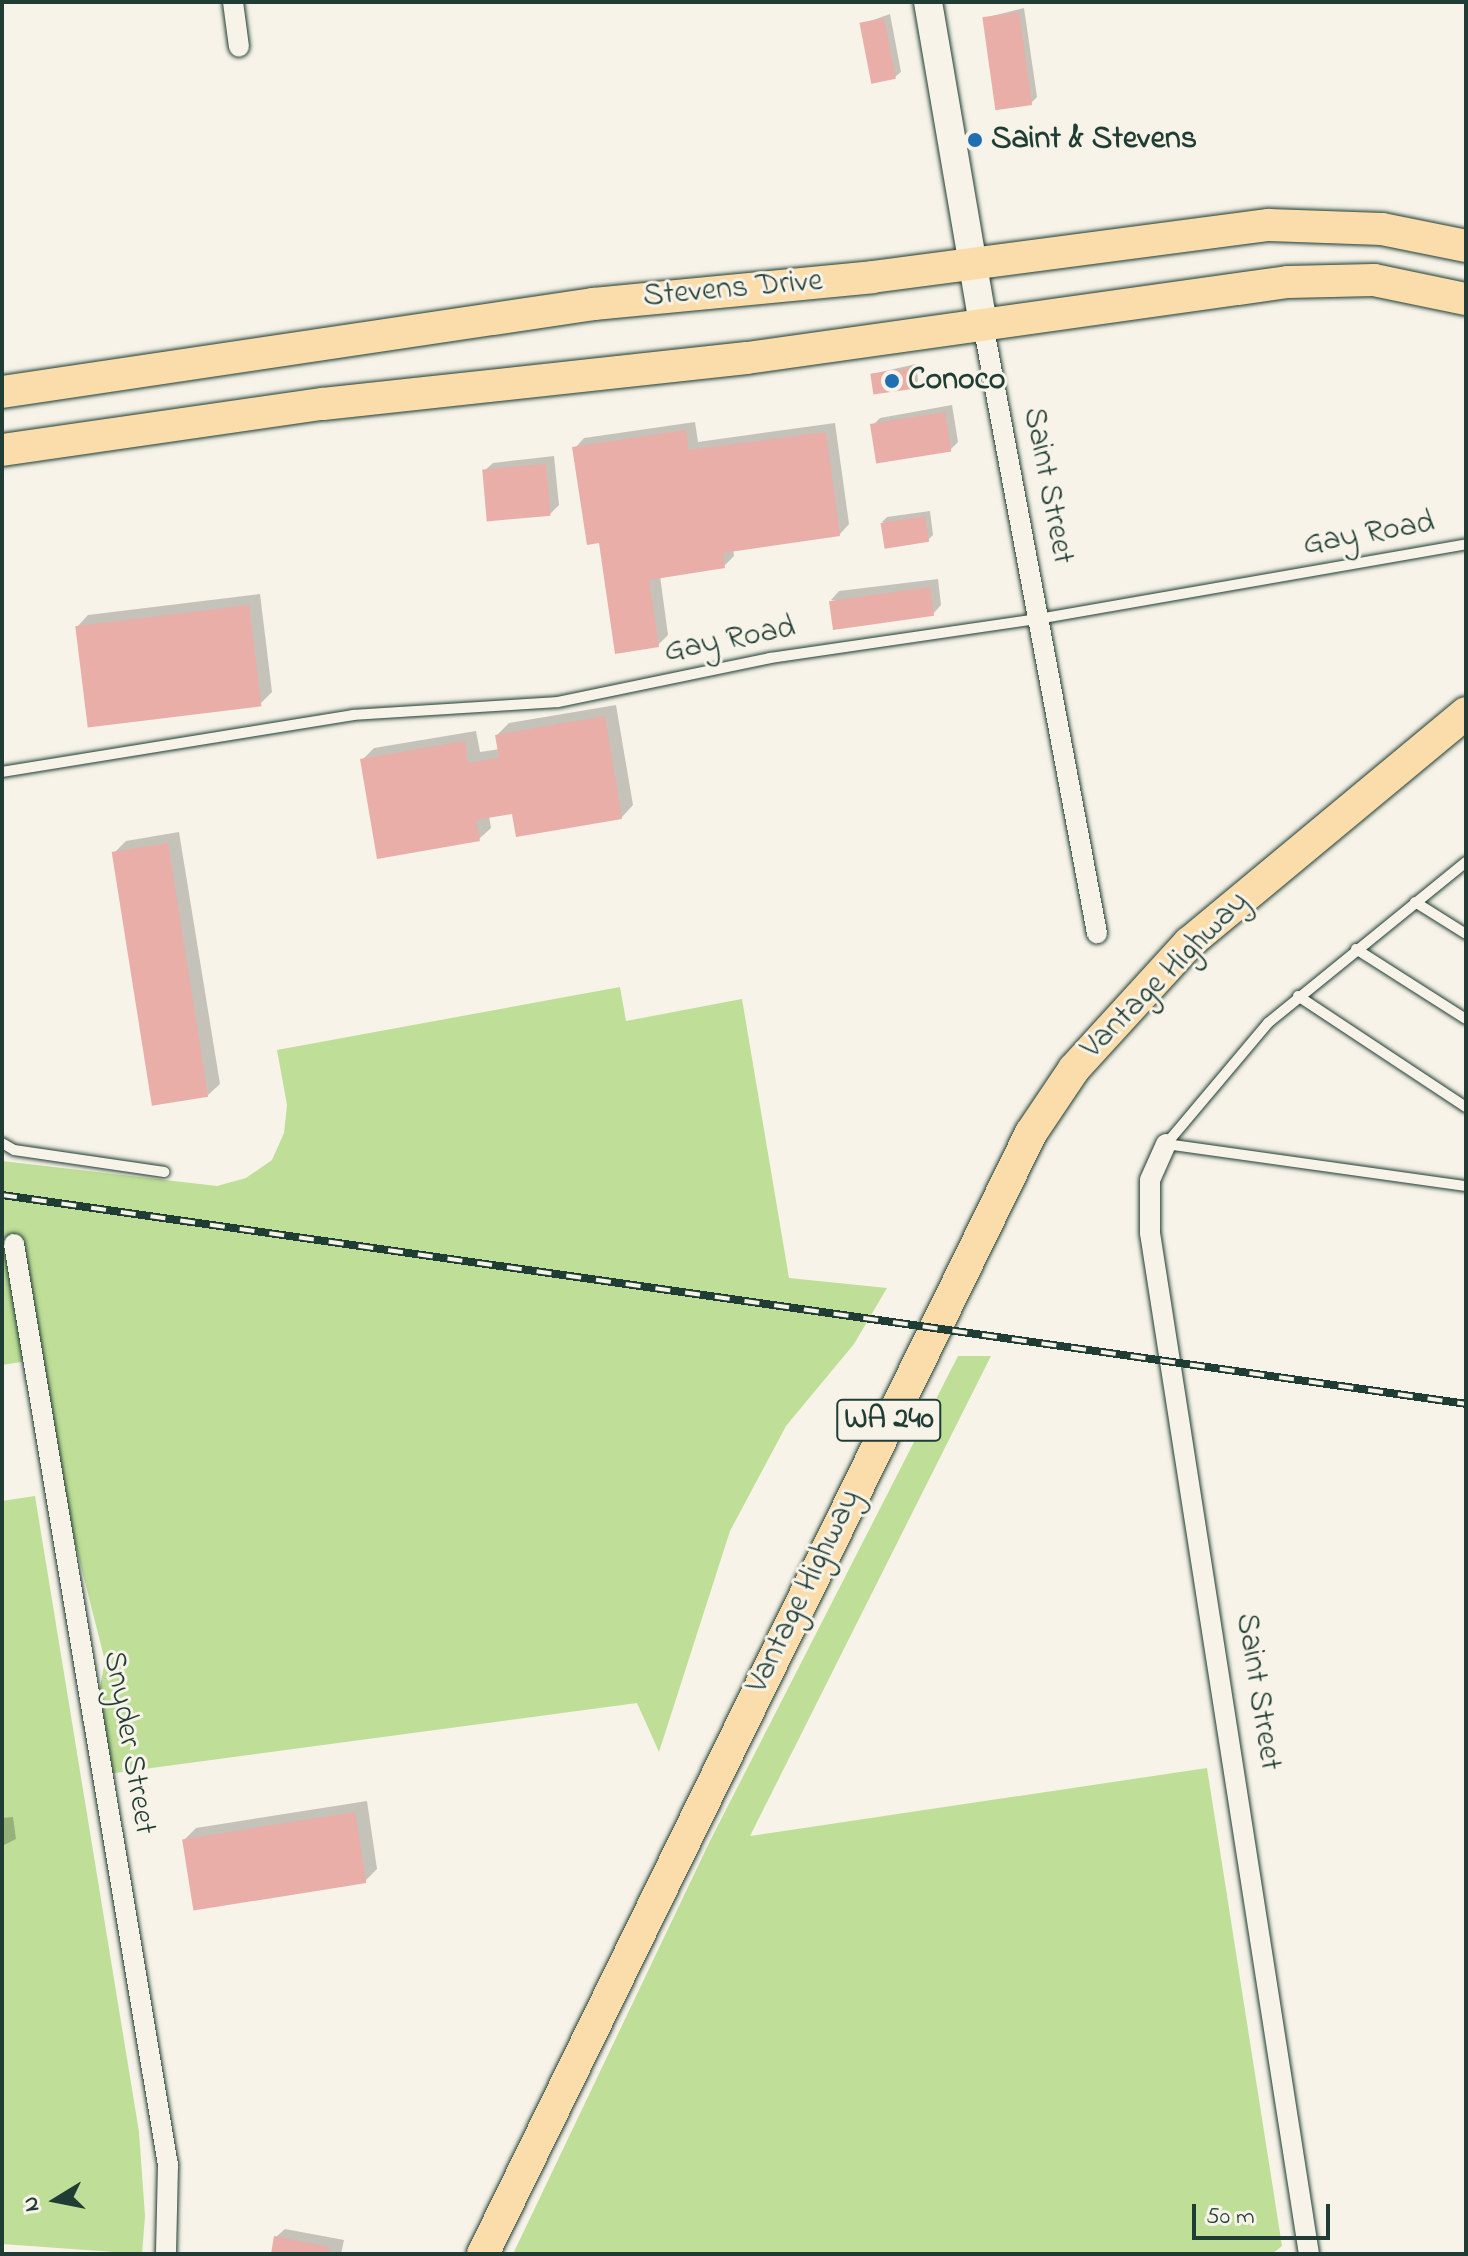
<!DOCTYPE html>
<html>
<head>
<meta charset="utf-8">
<style>
  body { margin:0 }
  #map { position:relative; width:1468px; height:2256px; overflow:hidden; background:#f7f3e8; font-family:"Indie Flower",sans-serif }
  div>[style] { position:absolute }
  [style*='--x'] { left:calc(var(--x)*1px); top:calc(var(--y)*1px); width:calc(var(--w)*1px); rotate:calc(var(--a)*1deg) }
  .green>* { inset:0; background:#bfde97 }
  .shadow>* { inset:0; background:#0003 }
  .building>* { inset:0; background:#e9aea7; transform-origin:0 0 }
  .roads { filter:drop-shadow(0 0 2px #1f3d34) drop-shadow(0 0 2px #1f3d34) }
  .lane>* { height:10px; margin:-5px; padding:0 5px; transform-origin:5px; border-radius:5px; background:#f7f3e8 }
  .street>* { height:20px; margin:-10px; padding:0 10px; transform-origin:10px; border-radius:10px; background:#f7f3e8 }
  .secondary>* { height:28px; margin:-14px; padding:0 14px; transform-origin:14px; border-radius:14px; background:#f7f3e8 }
  .primary>* { height:32px; margin:-16px; padding:0 16px; transform-origin:16px; border-radius:16px; background:#fbddab }
  .rail>* { height:8px; margin-top:-4px; transform-origin:0; background:repeating-linear-gradient(90deg,#f7f3e8 0 15px,#1f3d34 0 30px); box-sizing:border-box; border-block:2px solid #1f3d34 }
  .dots>* { width:22px; height:22px; translate:-50% -50%; box-sizing:border-box; border:4px solid #f7f3e8; border-radius:50% }
  span { translate:-50% -50%; white-space:nowrap; text-align:center; line-height:1.15; -webkit-text-stroke:6px #f7f3e8; paint-order:stroke }
  .shield-label span { padding:2px 6px; background:#f7f3e8; border:2px solid; border-radius:6px; -webkit-text-stroke-width:0 }
  .shield-label { font-size:30px; color:#1f3d34; font-weight:700 }
  .poi-label { font-size:32px; color:#1f3d34; font-weight:700 }
  .left { translate:0 -50%; text-align:left }
  .street-label { font-size:32px; color:#1f3d34 }
  .frame { position:absolute; inset:0; border:4px solid #1f3d34; pointer-events:none }
  .north { position:absolute; left:16px; top:2160px; width:80px; height:80px; -webkit-text-stroke:6px #f7f3e8; paint-order:stroke; rotate:260deg; font-size:22px; font-weight:700; line-height:32px; text-align:center; color:#1f3d34 }
  .north::after { content:''; display:block; margin:auto; width:28px; height:36px; background:#1f3d34; clip-path:polygon(50% 0,100% 100%,50% 72%,0 100%) }
  .scale { position:absolute; left:1192px; top:2204px; width:138px; height:36px; box-sizing:border-box; border:4px solid #1f3d34; border-top:0; padding-left:10px; font-size:24px; line-height:28px; white-space:nowrap; color:#1f3d34; -webkit-text-stroke:6px #f7f3e8; paint-order:stroke }
</style>
</head>
<body>
<div id="map">
  <div class="green">
    <div style="clip-path:polygon(620px 987px,626px 1021px,742px 999px,789px 1278px,887px 1288px,854px 1344px,786px 1426px,730px 1531px,659px 1752px,637px 1703px,107px 1774px,94px 1719px,105px 1661px,64px 1499px,40px 1359px,2px 1365px,2px 1161px,217px 1186px,246px 1178px,272px 1160px,284px 1133px,287px 1105px,277px 1050px)"></div>
    <div style="clip-path:polygon(958px 1356px,991px 1356px,750px 1836px,1207px 1768px,1282px 2246px,1272px 2254px,513px 2254px,710px 1841px)"></div>
    <div style="clip-path:polygon(35px 1496px,139px 2132px,145px 2216px,142px 2254px,2px 2244px,2px 1501px)"></div>
  </div>
  <div class="shadow">
    <div style="clip-path:polygon(1024px 8px,1037px 97px,1031px 103px,984px 18px)"></div>
    <div style="clip-path:polygon(890px 14px,901px 72px,895px 77px,862px 24px)"></div>
    <div style="clip-path:polygon(916px 364px,918px 381px,913px 387px,872px 374px)"></div>
    <div style="clip-path:polygon(952px 405px,958px 442px,950px 450px,872px 426px,880px 418px)"></div>
    <div style="clip-path:polygon(695px 422px,698px 442px,835px 423px,849px 524px,840px 534px,733px 549px,734px 556px,724px 566px,660px 576px,668px 635px,658px 645px,600px 540px,575px 448px,584px 438px)"></div>
    <div style="clip-path:polygon(554px 456px,559px 505px,550px 514px,484px 471px,493px 463px)"></div>
    <div style="clip-path:polygon(930px 511px,933px 535px,928px 540px,882px 522px,887px 517px)"></div>
    <div style="clip-path:polygon(938px 579px,941px 605px,933px 614px,831px 600px,839px 591px)"></div>
    <div style="clip-path:polygon(260px 594px,272px 692px,260px 704px,77px 627px,88px 615px)"></div>
    <div style="clip-path:polygon(616px 705px,633px 805px,622px 817px,514px 811px,489px 816px,491px 828px,479px 839px,362px 760px,374px 748px,476px 731px,480px 752px,500px 749px,497px 735px,509px 723px)"></div>
    <div style="clip-path:polygon(179px 832px,220px 1084px,208px 1095px,114px 853px,126px 841px)"></div>
    <div style="clip-path:polygon(367px 1801px,377px 1869px,365px 1881px,184px 1840px,196px 1828px)"></div>
    <div style="clip-path:polygon(13px 1817px,16px 1839px,2px 1846px,2px 1818px)"></div>
    <div style="clip-path:polygon(285px 2229px,344px 2240px,341px 2254px,273px 2254px,276px 2237px)"></div>
  </div>
  <div class="building">
    <div style="left:1019px;top:12px;width:94px;height:37px;rotate:82deg"></div>
    <div style="left:884px;top:18px;width:62px;height:25px;rotate:79deg"></div>
    <div style="left:911px;top:368px;width:21px;height:41px;rotate:82deg"></div>
    <div style="left:945px;top:412px;width:40px;height:76px;rotate:81deg"></div>
    <div style="clip-path:polygon(686px 430px,689px 450px,826px 432px,840px 536px,723px 553px,725px 568px,649px 580px,659px 647px,615px 654px,599px 543px,587px 545px,572px 447px)"></div>
    <div style="left:546px;top:464px;width:52px;height:64px;rotate:85deg"></div>
    <div style="left:925px;top:516px;width:26px;height:45px;rotate:81deg"></div>
    <div style="left:930px;top:587px;width:29px;height:102px;rotate:82deg"></div>
    <div style="left:249px;top:605px;width:102px;height:175px;rotate:83deg"></div>
    <div style="clip-path:polygon(605px 716px,622px 819px,516px 837px,512px 814px,476px 820px,480px 841px,377px 859px,360px 759px,465px 741px,468px 763px,499px 758px,495px 735px)"></div>
    <div style="left:168px;top:843px;width:257px;height:57px;rotate:81deg"></div>
    <div style="left:355px;top:1812px;width:72px;height:175px;rotate:81deg"></div>
    <div style="clip-path:polygon(274px 2236px,329px 2247px,329px 2254px,271px 2254px)"></div>
  </div>
  <div class="roads">
    <div class="lane">
      <div style="--x:2;--y:772;--w:356;--a:-9.2"></div>
      <div style="--x:353;--y:715;--w:205;--a:-3.6"></div>
      <div style="--x:558;--y:702;--w:217;--a:-11.7"></div>
      <div style="--x:770;--y:658;--w:271;--a:-8.3"></div>
      <div style="--x:1038;--y:619;--w:435;--a:-9.9"></div>
      <div style="--x:1466;--y:862;--w:255;--a:140.9"></div>
      <div style="--x:1268;--y:1023;--w:158;--a:130.1"></div>
      <div style="--x:1166;--y:1144;--w:303;--a:8"></div>
      <div style="--x:1415;--y:902;--w:60;--a:32.1"></div>
      <div style="--x:1356;--y:949;--w:130;--a:32.5"></div>
      <div style="--x:1298;--y:996;--w:201;--a:33.5"></div>
      <div style="--x:2;--y:1143;--w:14;--a:30"></div>
      <div style="--x:14;--y:1150;--w:152;--a:8.3"></div>
    </div>
    <div class="street">
      <div style="--x:233;--y:2;--w:45;--a:82.4"></div>
      <div style="--x:983;--y:324;--w:620;--a:79.4"></div>
      <div style="--x:1166;--y:1144;--w:39;--a:114"></div>
      <div style="--x:1150;--y:1180;--w:53;--a:90"></div>
      <div style="--x:1150;--y:1233;--w:1033;--a:81.15"></div>
      <div style="--x:14;--y:1244;--w:934;--a:80.51"></div>
      <div style="--x:168;--y:2165;--w:89;--a:91.3"></div>
    </div>
    <div class="secondary">
      <div style="--x:928;--y:2;--w:327;--a:80.3"></div>
    </div>
    <div class="primary">
      <div style="--x:2;--y:392;--w:599;--a:-8.46"></div>
      <div style="--x:594;--y:304;--w:279;--a:-5.5"></div>
      <div style="--x:872;--y:277;--w:400;--a:-7.5"></div>
      <div style="--x:1269;--y:225;--w:113;--a:2"></div>
      <div style="--x:1382;--y:229;--w:86;--a:11.4"></div>
      <div style="--x:2;--y:450;--w:324;--a:-8.2"></div>
      <div style="--x:323;--y:404;--w:426;--a:-6.2"></div>
      <div style="--x:747;--y:358;--w:546;--a:-8"></div>
      <div style="--x:1288;--y:282;--w:86;--a:-1.3"></div>
      <div style="--x:1374;--y:280;--w:94;--a:11.7"></div>
      <div style="--x:483;--y:2254;--w:1248;--a:-63.95"></div>
      <div style="--x:1031;--y:1133;--w:77;--a:-56.1"></div>
      <div style="--x:1074;--y:1069;--w:171;--a:-47.6"></div>
      <div style="--x:1189;--y:943;--w:360;--a:-39.7"></div>
    </div>
  </div>
  <div class="rail">
    <div style="--x:2;--y:1195;--w:1479;--a:8.12"></div>
  </div>
  <div class="dots">
    <div style="left:975px;top:140px;background:#1f6fb2"></div>
    <div style="left:892px;top:381px;background:#1f6fb2"></div>
  </div>
  <div class="shield-label">
    <span style="left:889px;top:1420px">WA 240</span>
  </div>
  <div class="poi-label">
    <span class="left" style="left:991px;top:140px">Saint &amp; Stevens</span>
    <span class="left" style="left:908px;top:381px">Conoco</span>
  </div>
  <div class="street-label">
    <span style="left:733px;top:290px;rotate:-5deg">Stevens Drive</span>
    <span style="left:1047px;top:486px;rotate:79deg">Saint Street</span>
    <span style="left:1369px;top:535px;rotate:-10deg">Gay Road</span>
    <span style="left:730px;top:641px;rotate:-11deg">Gay Road</span>
    <span style="left:1166px;top:976px;rotate:-45deg">Vantage Highway</span>
    <span style="left:805px;top:1592px;rotate:-64deg">Vantage Highway</span>
    <span style="left:1257px;top:1692px;rotate:81deg">Saint Street</span>
    <span style="left:128px;top:1743px;rotate:80deg">Snyder Street</span>
  </div>
  <div class="frame"></div>
  <div class="north">N</div>
  <div class="scale">50 m</div>
</div>
</body>
</html>
